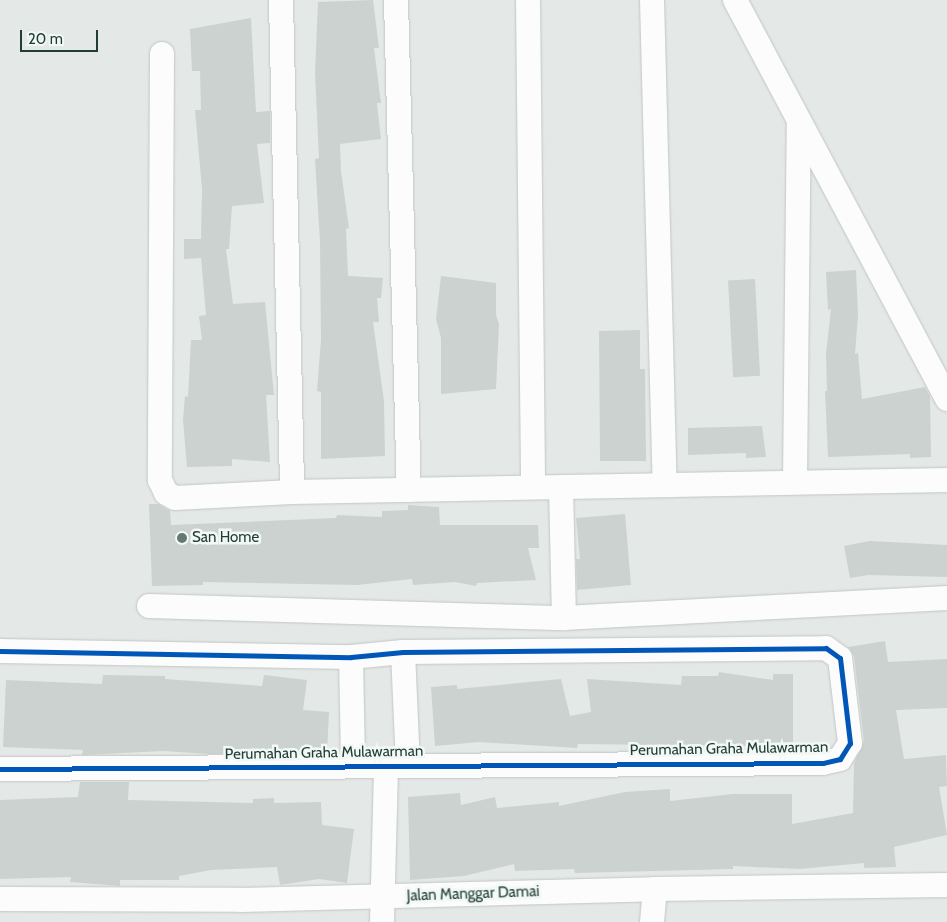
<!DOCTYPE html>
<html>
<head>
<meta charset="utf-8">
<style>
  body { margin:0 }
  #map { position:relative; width:947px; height:922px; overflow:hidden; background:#e4e9e7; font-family:Cabin,sans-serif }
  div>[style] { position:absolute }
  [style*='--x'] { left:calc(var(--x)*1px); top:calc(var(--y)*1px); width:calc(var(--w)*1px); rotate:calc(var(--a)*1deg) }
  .building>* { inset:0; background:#ccd2d0; transform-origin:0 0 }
  .roads { filter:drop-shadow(0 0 1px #c1c6c4) drop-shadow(0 0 1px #c1c6c4) }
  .street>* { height:24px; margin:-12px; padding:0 12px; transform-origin:12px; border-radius:12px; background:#fbfcfb }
  .cycleway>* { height:5px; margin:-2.5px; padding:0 2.5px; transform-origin:2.5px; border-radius:2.5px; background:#0057b8 }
  .dots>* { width:14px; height:14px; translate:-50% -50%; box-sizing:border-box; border:2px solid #f1f8f5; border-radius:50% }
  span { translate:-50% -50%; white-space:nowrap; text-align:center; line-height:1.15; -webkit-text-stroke:5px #f1f8f5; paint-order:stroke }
  .poi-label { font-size:15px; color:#213d35 }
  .left { translate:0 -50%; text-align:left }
  .street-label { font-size:15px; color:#213d35 }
  .scale { position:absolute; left:20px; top:30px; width:78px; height:22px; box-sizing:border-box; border:2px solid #213d35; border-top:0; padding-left:6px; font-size:15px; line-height:18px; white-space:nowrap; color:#213d35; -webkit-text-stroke:4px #f1f8f5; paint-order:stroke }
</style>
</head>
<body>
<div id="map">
  <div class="building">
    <div style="clip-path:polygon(373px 0,379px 48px,374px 48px,381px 103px,377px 103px,381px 139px,340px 144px,341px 171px,349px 228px,346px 229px,348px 276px,383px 278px,381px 298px,377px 298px,379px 322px,373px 322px,384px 401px,385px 456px,321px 459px,321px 392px,317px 391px,321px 340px,320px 242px,315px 159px,319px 158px,315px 73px,318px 2px)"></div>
    <div style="clip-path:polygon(251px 18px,256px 112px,270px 111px,270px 143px,257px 144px,264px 203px,232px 206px,229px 249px,226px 249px,233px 304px,265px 302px,274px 395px,266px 395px,270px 462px,232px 459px,232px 466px,187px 467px,183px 420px,185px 396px,188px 397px,191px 340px,202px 340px,199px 316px,206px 315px,201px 258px,184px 259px,184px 239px,201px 239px,202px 189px,195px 110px,201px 110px,200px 71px,192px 71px,190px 29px)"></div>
    <div style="clip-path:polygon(856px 270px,858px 315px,855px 354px,858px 353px,862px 399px,925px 387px,930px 396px,931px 457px,910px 458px,910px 454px,828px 457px,825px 391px,827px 391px,826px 354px,831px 309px,828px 310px,826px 272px)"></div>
    <div style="clip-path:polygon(441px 276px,496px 283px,496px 315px,499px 324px,496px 389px,441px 394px,441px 338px,436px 319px)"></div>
    <div style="left:755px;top:279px;width:97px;height:27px;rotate:87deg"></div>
    <div style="clip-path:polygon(640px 330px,640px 369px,645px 369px,646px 461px,600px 461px,599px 331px)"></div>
    <div style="clip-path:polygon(762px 426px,766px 457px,746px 458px,746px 453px,688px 455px,688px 428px)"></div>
    <div style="clip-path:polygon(149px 504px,158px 504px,170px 511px,171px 525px,336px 518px,337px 515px,382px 517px,382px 511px,408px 510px,408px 505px,439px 507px,440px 525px,538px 525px,539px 548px,528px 548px,536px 580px,477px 583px,476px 586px,455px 582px,413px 585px,412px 579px,357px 585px,203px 582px,203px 585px,152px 586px)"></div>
    <div style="clip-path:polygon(625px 514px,631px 585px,577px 590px,576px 559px,580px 559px,576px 518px)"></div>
    <div style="clip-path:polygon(870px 541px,947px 545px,947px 577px,868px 575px,850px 578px,844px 546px)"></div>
    <div style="clip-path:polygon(885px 641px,888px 662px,947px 659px,947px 708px,896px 710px,904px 759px,946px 755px,947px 786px,939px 787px,947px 835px,894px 847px,896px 867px,864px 868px,864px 863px,799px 869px,733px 866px,733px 869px,575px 873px,574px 869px,515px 871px,514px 864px,464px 876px,410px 880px,408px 797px,460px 793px,461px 805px,495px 797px,497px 808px,559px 802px,559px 806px,625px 792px,670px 789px,670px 801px,733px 794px,792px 794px,792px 824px,853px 813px,854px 763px,864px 741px,854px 656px,848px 647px)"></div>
    <div style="clip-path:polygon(719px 672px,773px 680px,773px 674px,793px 674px,793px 742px,748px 746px,578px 744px,577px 748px,479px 742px,435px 746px,431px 687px,457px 685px,457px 689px,561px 679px,570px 716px,591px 712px,587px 679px,681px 685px,682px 676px,718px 676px)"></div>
    <div style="clip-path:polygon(103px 675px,165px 676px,165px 679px,262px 686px,264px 675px,307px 680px,303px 710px,329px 712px,327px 753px,209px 754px,163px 751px,82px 755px,83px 750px,3px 747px,6px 680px,102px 684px)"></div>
    <div style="clip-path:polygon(80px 782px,129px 782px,128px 800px,253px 803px,253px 799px,274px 798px,274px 803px,321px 802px,322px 825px,354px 829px,347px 883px,319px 879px,280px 885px,277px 867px,211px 870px,179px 876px,179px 880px,120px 880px,120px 886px,70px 882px,71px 877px,0 879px,0 800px,78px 797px)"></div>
  </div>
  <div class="roads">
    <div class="street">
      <div style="--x:281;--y:0;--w:492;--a:88.7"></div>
      <div style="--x:396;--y:0;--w:490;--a:88.5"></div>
      <div style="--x:528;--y:0;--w:487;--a:89.4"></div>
      <div style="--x:652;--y:0;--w:485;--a:88.5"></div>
      <div style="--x:735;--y:0;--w:452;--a:62"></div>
      <div style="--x:162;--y:54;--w:426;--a:90.3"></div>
      <div style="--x:160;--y:480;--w:14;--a:65"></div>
      <div style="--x:166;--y:493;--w:10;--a:29"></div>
      <div style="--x:175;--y:498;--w:117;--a:-2.9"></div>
      <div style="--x:292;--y:492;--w:655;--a:-1.05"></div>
      <div style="--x:795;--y:482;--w:360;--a:-89.4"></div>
      <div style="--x:561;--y:487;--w:131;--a:88.7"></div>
      <div style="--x:149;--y:606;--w:415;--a:1.7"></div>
      <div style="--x:564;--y:618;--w:384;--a:-3"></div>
      <div style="--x:0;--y:651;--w:351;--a:1"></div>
      <div style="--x:351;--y:657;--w:52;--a:-5.5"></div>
      <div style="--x:403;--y:652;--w:423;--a:-0.5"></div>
      <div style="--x:826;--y:648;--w:17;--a:36"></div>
      <div style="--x:840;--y:658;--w:86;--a:83.3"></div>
      <div style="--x:850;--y:743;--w:19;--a:122"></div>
      <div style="--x:840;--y:759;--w:17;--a:167"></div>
      <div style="--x:823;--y:763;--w:823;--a:179.58"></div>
      <div style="--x:403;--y:652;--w:113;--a:87.5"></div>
      <div style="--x:351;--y:657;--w:108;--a:88.9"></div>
      <div style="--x:0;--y:899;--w:242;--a:0.2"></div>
      <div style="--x:242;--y:900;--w:413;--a:-1.5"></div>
      <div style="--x:655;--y:889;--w:292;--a:-0.8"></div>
      <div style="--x:382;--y:922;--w:155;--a:-88.5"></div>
      <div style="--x:652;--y:922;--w:33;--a:-85"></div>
    </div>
  </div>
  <div class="cycleway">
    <div style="--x:0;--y:651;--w:351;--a:1"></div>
    <div style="--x:351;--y:657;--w:52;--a:-5.5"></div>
    <div style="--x:403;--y:652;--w:423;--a:-0.5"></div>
    <div style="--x:826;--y:648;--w:17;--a:36"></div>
    <div style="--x:840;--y:658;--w:86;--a:83.3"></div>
    <div style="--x:850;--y:743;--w:19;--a:122"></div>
    <div style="--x:840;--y:759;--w:17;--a:167"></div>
    <div style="--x:823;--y:763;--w:823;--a:179.58"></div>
  </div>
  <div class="dots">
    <div style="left:182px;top:538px;background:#657973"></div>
  </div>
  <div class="poi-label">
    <span class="left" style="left:192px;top:538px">San Home</span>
  </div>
  <div class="street-label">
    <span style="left:729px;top:749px;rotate:-1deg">Perumahan Graha Mulawarman</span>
    <span style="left:324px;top:753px;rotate:-1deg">Perumahan Graha Mulawarman</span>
    <span style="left:473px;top:894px;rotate:-2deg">Jalan Manggar Damai</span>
  </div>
  <div class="scale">20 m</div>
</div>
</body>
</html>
